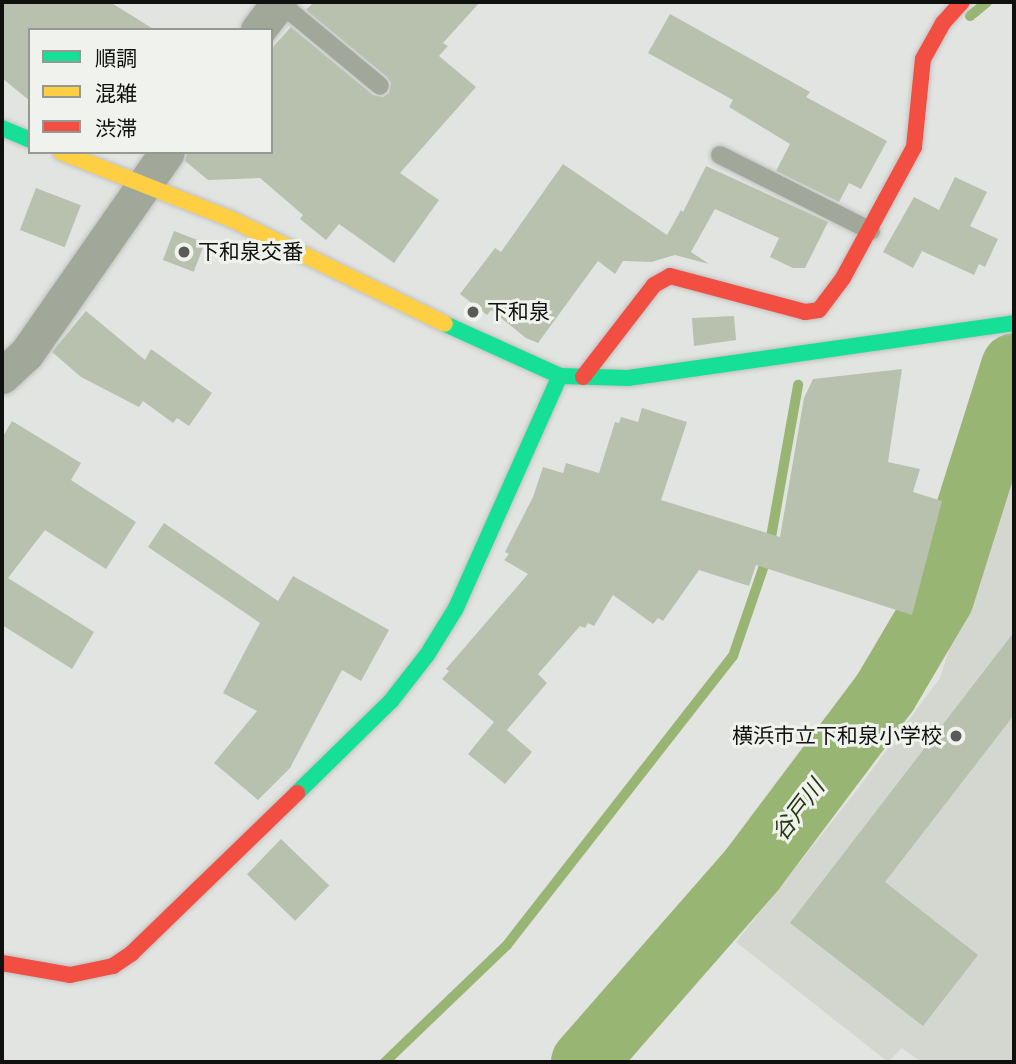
<!DOCTYPE html>
<html>
<head>
<meta charset="utf-8">
<style>
  body { margin:0 }
  #map { position:relative; width:1016px; height:1064px; overflow:hidden; background:#e2e4e1; font-family:Figtree,"Noto Sans JP",sans-serif }
  div>[style] { position:absolute }
  [style*='--x'] { left:calc(var(--x)*1px); top:calc(var(--y)*1px); width:calc(var(--w)*1px); rotate:calc(var(--a)*1deg) }
  .built>* { inset:0; background:#d3d7d0 }
  .stream>* { height:10px; margin:-5px; padding:0 5px; transform-origin:5px; border-radius:5px; background:#99b574 }
  .river>* { height:66px; margin:-33px; padding:0 33px; transform-origin:33px; border-radius:33px; background:#99b574 }
  .building>* { inset:0; background:#b8c1ae; transform-origin:0 0 }
  .roads { filter:drop-shadow(0 0 2px #c0c1c0) drop-shadow(0 0 2px #c0c1c0) }
  .lane>* { height:18px; margin:-9px; padding:0 9px; transform-origin:9px; border-radius:9px; background:#a1a89a }
  .street>* { height:35px; margin:-17.5px; padding:0 17.5px; transform-origin:17.5px; border-radius:17.5px; background:#a1a89a }
  .fast>* { height:16px; margin:-8px; padding:0 8px; transform-origin:8px; border-radius:8px; background:#16e098 }
  .slow>* { height:16px; margin:-8px; padding:0 8px; transform-origin:8px; border-radius:8px; background:#ffcf43 }
  .jam>* { height:16px; margin:-8px; padding:0 8px; transform-origin:8px; border-radius:8px; background:#f24e42 }
  .dots>* { width:19px; height:19px; translate:-50% -50%; box-sizing:border-box; border:4px solid #eff2ed; border-radius:50% }
  span { translate:-50% -50%; white-space:nowrap; text-align:center; line-height:1.15; -webkit-text-stroke:6px #eff2ed; paint-order:stroke }
  .poi-label { font-size:21px; color:#10110f }
  .left { translate:0 -50%; text-align:left }
  .right { translate:-100% -50%; text-align:right }
  .water-label { font-size:23px; color:#25350e; font-style:italic }
  .frame { position:absolute; inset:0; border:4px solid #10110f; pointer-events:none }
  .legend { position:absolute; left:28px; top:28px; width:245px; height:126px; box-sizing:border-box; background:#eff2ed; border:2px solid #969894; margin:0; padding:9px 12px; list-style:none; font-size:21px; color:#10110f }
  .legend li { display:flex; align-items:center; gap:14px; height:35px }
  .legend b { width:35px; border:2px solid #969894 }
</style>
</head>
<body>
<div id="map">
  <div class="built">
    <div style="clip-path:polygon(1014px 442px,1014px 1062px,921px 1062px,902px 1048px,888px 1062px,736px 942px,854px 794px,940px 678px)"></div>
  </div>
  <div class="stream">
    <div style="--x:970;--y:16;--w:22;--a:-39"></div>
    <div style="--x:385;--y:1062;--w:169;--a:-43.8"></div>
    <div style="--x:507;--y:945;--w:367;--a:-52"></div>
    <div style="--x:733;--y:656;--w:108;--a:-71.1"></div>
    <div style="--x:768;--y:554;--w:172;--a:-79.9"></div>
  </div>
  <div class="river">
    <div style="--x:584;--y:1062;--w:255;--a:-48.8"></div>
    <div style="--x:752;--y:870;--w:221;--a:-53.1"></div>
    <div style="--x:885;--y:693;--w:110;--a:-59.5"></div>
    <div style="--x:941;--y:598;--w:243;--a:-72.5"></div>
  </div>
  <div class="building">
    <div style="clip-path:polygon(2px 2px,110px 2px,155px 30px,30px 30px,30px 101px,2px 78px)"></div>
    <div style="clip-path:polygon(314px 2px,480px 2px,443px 43px,448px 46px,439px 56px,476px 87px,400px 173px,439px 200px,394px 263px,339px 224px,326px 240px,300px 219px,303px 215px,260px 178px,208px 180px,185px 161px,187px 152px,271px 152px,271px 49px,291px 27px,373px 95px,383px 97px,389px 93px,391px 83px,387px 77px,306px 10px)"></div>
    <div style="clip-path:polygon(670px 14px,810px 92px,806px 97px,887px 141px,861px 189px,849px 183px,839px 202px,776px 171px,790px 144px,729px 107px,733px 100px,648px 53px)"></div>
    <div style="clip-path:polygon(563px 164px,667px 235px,681px 210px,683px 212px,706px 166px,828px 222px,805px 268px,793px 268px,770px 257px,779px 238px,715px 209px,691px 252px,709px 264px,675px 255px,651px 262px,623px 261px,615px 274px,598px 261px,538px 343px,526px 338px,491px 310px,487px 315px,460px 294px,495px 248px,501px 252px)"></div>
    <div style="clip-path:polygon(955px 177px,987px 192px,970px 226px,998px 239px,985px 267px,979px 264px,974px 275px,922px 251px,913px 268px,883px 252px,914px 197px,939px 210px)"></div>
    <div style="left:36px;top:188px;width:48px;height:45px;rotate:21deg"></div>
    <div style="left:174px;top:231px;width:33px;height:31px;rotate:21deg"></div>
    <div style="clip-path:polygon(86px 311px,145px 360px,151px 349px,212px 393px,189px 426px,177px 418px,173px 423px,143px 401px,139px 407px,81px 377px,52px 352px)"></div>
    <div style="clip-path:polygon(734px 316px,736px 340px,694px 346px,692px 318px)"></div>
    <div style="clip-path:polygon(902px 369px,888px 462px,920px 469px,913px 492px,942px 501px,912px 615px,756px 565px,749px 586px,699px 570px,663px 621px,658px 618px,653px 624px,613px 595px,594px 626px,588px 623px,585px 628px,580px 626px,538px 674px,547px 683px,507px 730px,532px 752px,505px 784px,468px 754px,494px 722px,442px 679px,449px 671px,446px 669px,528px 574px,504px 560px,509px 554px,505px 552px,533px 497px,543px 467px,563px 473px,566px 463px,599px 473px,615px 422px,619px 423px,621px 417px,638px 422px,642px 408px,687px 422px,661px 500px,780px 537px,804px 398px,813px 379px)"></div>
    <div style="clip-path:polygon(12px 421px,81px 463px,71px 480px,136px 522px,106px 569px,45px 530px,8px 578px,94px 632px,72px 669px,2px 625px,2px 438px)"></div>
    <div style="clip-path:polygon(164px 523px,278px 601px,293px 576px,389px 630px,361px 681px,342px 670px,290px 768px,258px 800px,214px 763px,257px 711px,223px 693px,260px 623px,148px 547px)"></div>
    <div style="clip-path:polygon(1014px 632px,1014px 715px,885px 882px,978px 955px,923px 1026px,790px 923px)"></div>
    <div style="left:281px;top:839px;width:67px;height:49px;rotate:44deg"></div>
  </div>
  <div class="roads">
    <div class="lane">
      <div style="--x:279;--y:2;--w:131;--a:39.7"></div>
      <div style="--x:720;--y:155;--w:169;--a:26.7"></div>
    </div>
    <div class="street">
      <div style="--x:258;--y:30;--w:35;--a:-53"></div>
      <div style="--x:2;--y:376;--w:33;--a:-43"></div>
      <div style="--x:26;--y:354;--w:246;--a:-55.1"></div>
    </div>
    <div class="fast">
      <div style="--x:2;--y:128;--w:30;--a:23"></div>
      <div style="--x:445;--y:324;--w:126;--a:24.3"></div>
      <div style="--x:560;--y:376;--w:68;--a:1.7"></div>
      <div style="--x:628;--y:378;--w:390;--a:-8.1"></div>
      <div style="--x:297;--y:793;--w:132;--a:-44.4"></div>
      <div style="--x:391;--y:701;--w:58;--a:-52"></div>
      <div style="--x:427;--y:655;--w:55;--a:-58.3"></div>
      <div style="--x:456;--y:608;--w:254;--a:-65.9"></div>
    </div>
    <div class="slow">
      <div style="--x:61;--y:152;--w:183;--a:21.5"></div>
      <div style="--x:231;--y:219;--w:238;--a:26.1"></div>
    </div>
    <div class="jam">
      <div style="--x:583;--y:377;--w:116;--a:-52.3"></div>
      <div style="--x:654;--y:285;--w:18;--a:-29"></div>
      <div style="--x:670;--y:276;--w:140;--a:14.9"></div>
      <div style="--x:805;--y:312;--w:14;--a:-8"></div>
      <div style="--x:819;--y:310;--w:40;--a:-53"></div>
      <div style="--x:843;--y:278;--w:149;--a:-61.5"></div>
      <div style="--x:914;--y:147;--w:88;--a:-84.2"></div>
      <div style="--x:923;--y:59;--w:41;--a:-60.9"></div>
      <div style="--x:943;--y:23;--w:28;--a:-48"></div>
      <div style="--x:2;--y:963;--w:69;--a:10"></div>
      <div style="--x:70;--y:975;--w:44;--a:-11.8"></div>
      <div style="--x:113;--y:966;--w:23;--a:-34"></div>
      <div style="--x:132;--y:953;--w:230;--a:-44.1"></div>
    </div>
  </div>
  <div class="dots">
    <div style="left:184px;top:252px;background:#5a5b58"></div>
    <div style="left:473px;top:312px;background:#5a5b58"></div>
    <div style="left:956px;top:736px;background:#5a5b58"></div>
  </div>
  <div class="poi-label">
    <span class="left" style="left:198px;top:252px">下和泉交番</span>
    <span class="left" style="left:487px;top:312px">下和泉</span>
    <span class="right" style="left:942px;top:736px">横浜市立下和泉小学校</span>
  </div>
  <div class="water-label">
    <span style="left:798px;top:810px;rotate:-53deg">谷戸川</span>
  </div>
  <div class="frame"></div>
  <ul class="legend">
  <li><b style="height:9px;background:#16e098"></b>順調</li>
  <li><b style="height:9px;background:#ffcf43"></b>混雑</li>
  <li><b style="height:9px;background:#f24e42"></b>渋滞</li>
  </ul>
</div>
</body>
</html>
